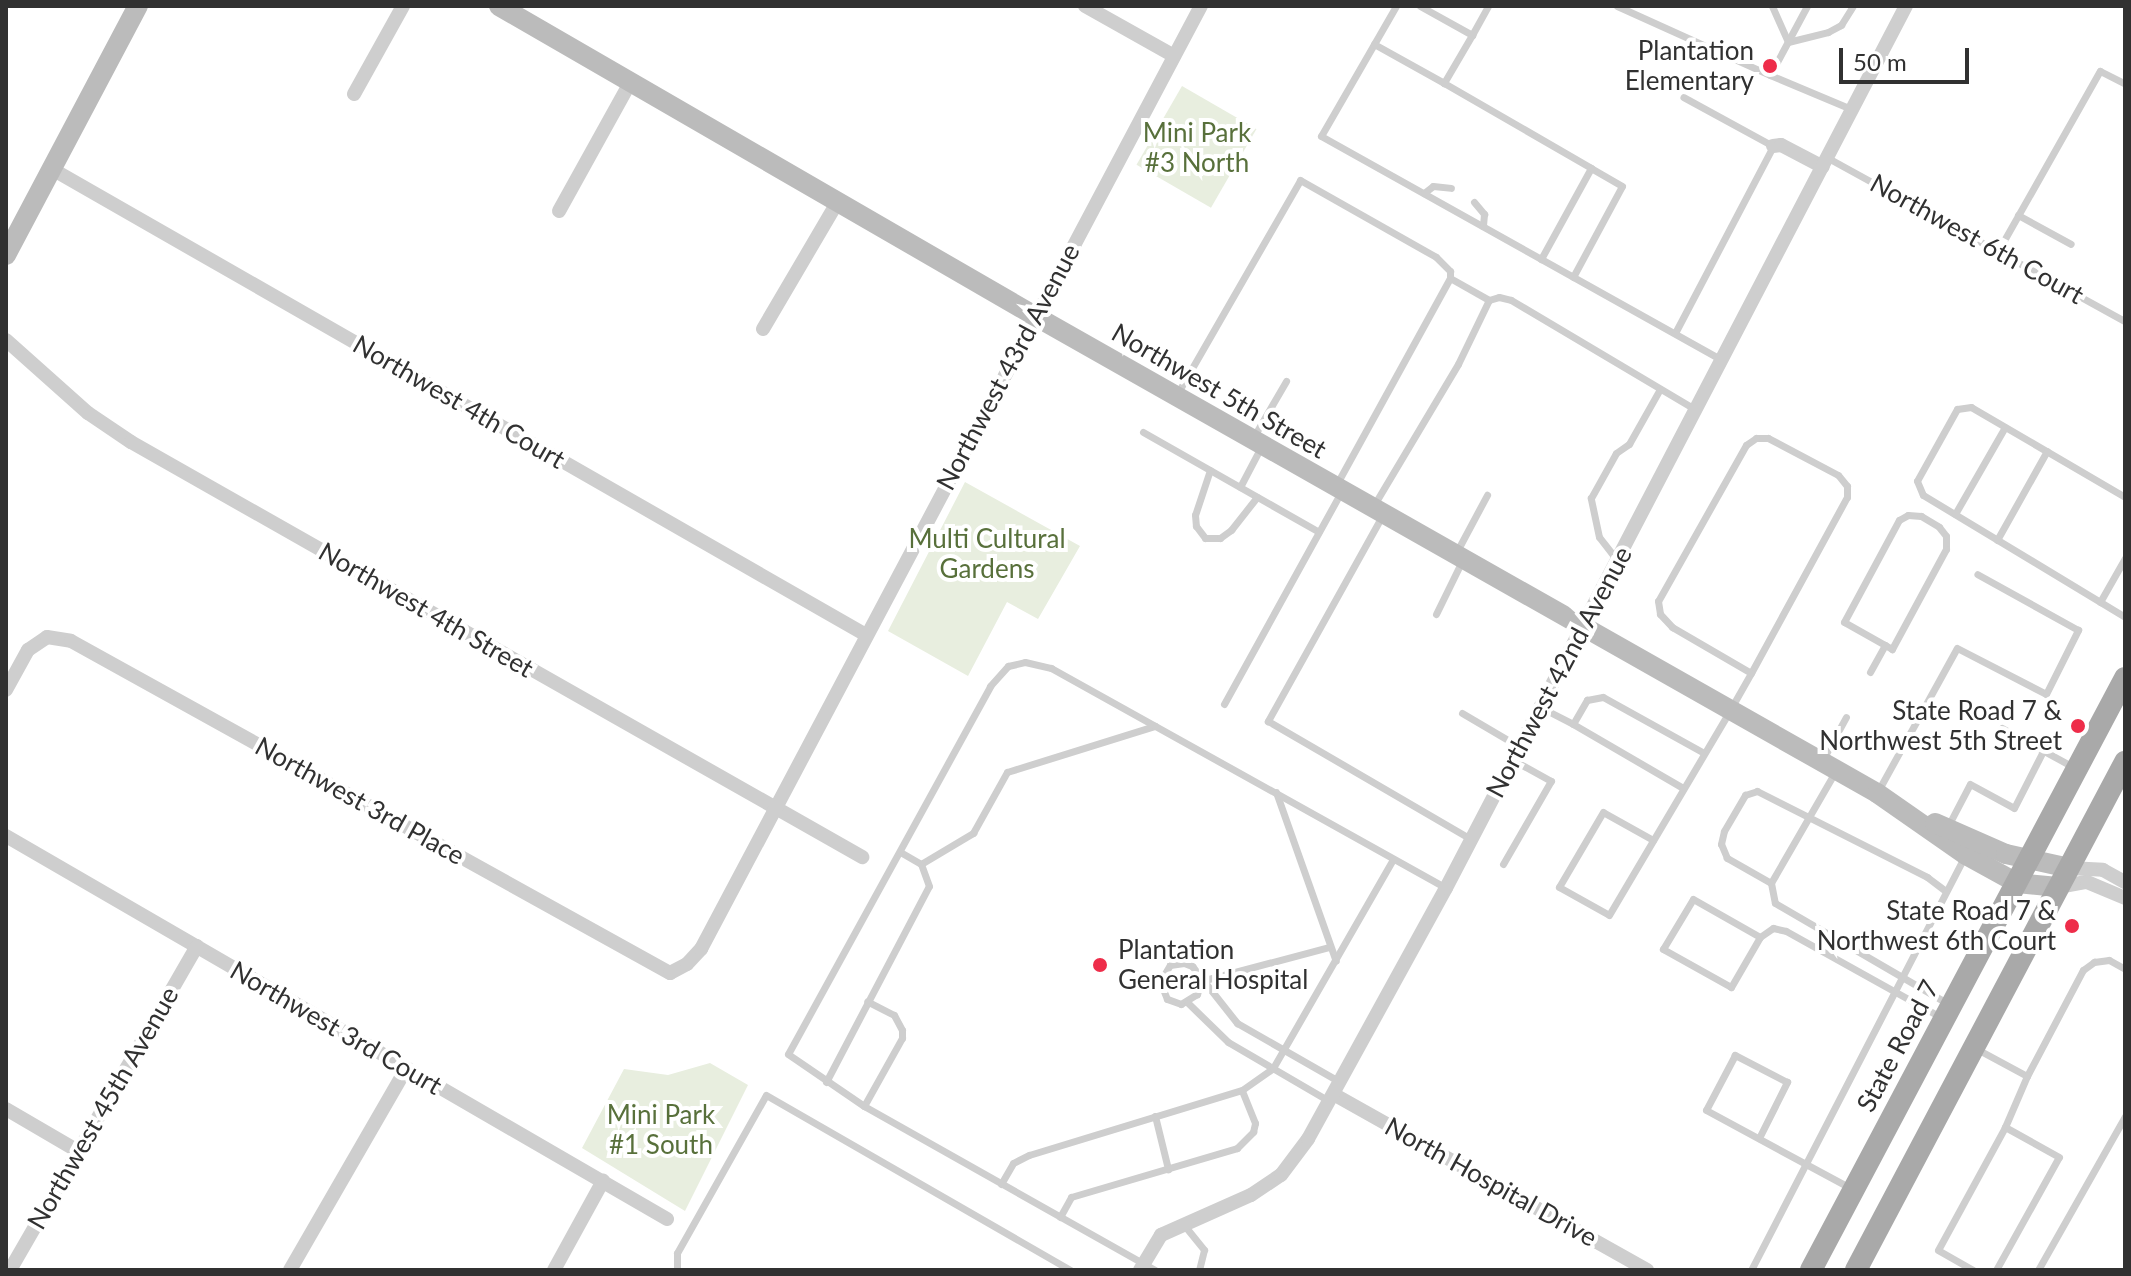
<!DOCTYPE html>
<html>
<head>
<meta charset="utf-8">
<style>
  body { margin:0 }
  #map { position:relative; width:2131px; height:1276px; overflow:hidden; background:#fff; font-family:Lato,sans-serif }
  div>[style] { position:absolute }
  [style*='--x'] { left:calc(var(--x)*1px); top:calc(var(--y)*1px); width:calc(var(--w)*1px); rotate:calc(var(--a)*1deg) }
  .green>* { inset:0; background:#e8eedf; transform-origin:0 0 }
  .lane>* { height:7px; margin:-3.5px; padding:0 3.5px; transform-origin:3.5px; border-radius:3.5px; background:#cecece }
  .street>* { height:14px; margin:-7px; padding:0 7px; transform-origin:7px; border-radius:7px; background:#cecece }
  .secondary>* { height:20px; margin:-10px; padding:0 10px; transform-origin:10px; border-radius:10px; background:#bbb }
  .primary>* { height:22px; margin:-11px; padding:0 11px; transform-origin:11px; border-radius:11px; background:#a9a9a9 }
  .dots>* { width:22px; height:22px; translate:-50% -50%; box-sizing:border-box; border:4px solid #fff; border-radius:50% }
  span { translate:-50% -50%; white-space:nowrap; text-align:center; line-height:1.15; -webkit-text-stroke:8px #fff; paint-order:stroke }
  .poi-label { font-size:26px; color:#313131 }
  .right { translate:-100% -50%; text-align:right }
  .left { translate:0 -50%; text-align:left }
  .park-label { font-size:26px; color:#58703b }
  .street-label { font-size:26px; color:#313131 }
  .frame { position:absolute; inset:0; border:8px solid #313131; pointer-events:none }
  .scale { position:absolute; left:1839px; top:48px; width:130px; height:36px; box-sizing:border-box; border:4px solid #313131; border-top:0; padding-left:10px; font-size:24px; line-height:28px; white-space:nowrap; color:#313131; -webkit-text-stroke:6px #fff; paint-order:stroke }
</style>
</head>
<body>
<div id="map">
  <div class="green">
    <div style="left:1182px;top:86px;width:86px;height:91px;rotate:30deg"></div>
    <div style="clip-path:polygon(965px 482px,1080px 546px,1038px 619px,1007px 602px,968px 676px,888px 631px)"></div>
    <div style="clip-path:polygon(710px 1063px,748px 1085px,685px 1211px,582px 1148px,624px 1069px,668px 1075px)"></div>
  </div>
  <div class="lane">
    <div style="--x:1396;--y:6;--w:150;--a:120"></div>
    <div style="--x:1321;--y:136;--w:459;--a:29.2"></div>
    <div style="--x:1420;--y:6;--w:60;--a:29.1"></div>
    <div style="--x:1472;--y:35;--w:56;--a:120.3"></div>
    <div style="--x:1444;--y:83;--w:170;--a:30"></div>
    <div style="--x:1591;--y:168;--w:104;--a:118.8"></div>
    <div style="--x:1617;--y:6;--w:168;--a:24.3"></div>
    <div style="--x:1772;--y:6;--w:39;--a:66"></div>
    <div style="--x:1788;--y:42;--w:41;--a:-14"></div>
    <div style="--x:1828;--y:32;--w:15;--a:-28"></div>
    <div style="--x:1841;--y:25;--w:22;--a:-58"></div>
    <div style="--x:1807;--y:6;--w:78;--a:118.2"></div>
    <div style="--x:1770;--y:75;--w:88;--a:22.8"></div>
    <div style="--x:1472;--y:35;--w:33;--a:-61"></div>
    <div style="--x:1374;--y:44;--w:80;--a:29.1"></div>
    <div style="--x:1828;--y:158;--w:339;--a:28.8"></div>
    <div style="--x:1424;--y:193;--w:11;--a:-38"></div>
    <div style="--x:1433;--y:186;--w:18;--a:6"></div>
    <div style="--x:1474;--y:202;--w:16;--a:50"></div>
    <div style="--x:1484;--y:214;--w:12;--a:95"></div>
    <div style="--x:2018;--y:215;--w:60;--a:28.7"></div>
    <div style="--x:1998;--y:251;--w:207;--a:-60.5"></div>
    <div style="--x:2100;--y:71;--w:28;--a:27"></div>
    <div style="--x:1573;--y:277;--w:103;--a:-61.7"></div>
    <div style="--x:1622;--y:186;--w:36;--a:-150"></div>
    <div style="--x:1450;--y:278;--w:45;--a:29.4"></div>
    <div style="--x:1675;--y:333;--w:211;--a:-62.3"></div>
    <div style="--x:1773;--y:146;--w:102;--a:-151.4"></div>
    <div style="--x:1176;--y:396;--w:249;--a:-60.1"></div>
    <div style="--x:1300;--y:180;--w:156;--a:29.5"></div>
    <div style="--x:1436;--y:257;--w:20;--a:45"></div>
    <div style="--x:1450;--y:271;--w:7;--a:90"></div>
    <div style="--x:1450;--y:278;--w:236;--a:118.8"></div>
    <div style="--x:1143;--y:432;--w:202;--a:29.6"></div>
    <div style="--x:1253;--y:438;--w:66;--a:-59.9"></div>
    <div style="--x:1210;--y:470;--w:47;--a:108.4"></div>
    <div style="--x:1195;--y:515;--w:11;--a:85"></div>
    <div style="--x:1196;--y:526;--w:15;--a:53"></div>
    <div style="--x:1205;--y:538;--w:15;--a:0"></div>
    <div style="--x:1220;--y:538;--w:14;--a:-36"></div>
    <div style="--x:1231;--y:530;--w:42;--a:-51.8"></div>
    <div style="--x:1240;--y:487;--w:45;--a:-62.3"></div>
    <div style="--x:2125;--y:497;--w:178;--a:-149.7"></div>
    <div style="--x:1971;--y:407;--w:14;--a:172"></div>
    <div style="--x:1957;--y:409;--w:82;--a:119.1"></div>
    <div style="--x:1917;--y:481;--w:15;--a:67"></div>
    <div style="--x:1923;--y:495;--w:236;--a:31.1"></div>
    <div style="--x:1374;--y:505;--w:164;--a:-59.2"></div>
    <div style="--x:1458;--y:364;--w:71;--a:-64.2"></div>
    <div style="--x:1489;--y:300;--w:10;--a:-17"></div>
    <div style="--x:1499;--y:297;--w:12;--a:14"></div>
    <div style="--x:1511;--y:300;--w:215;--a:30.7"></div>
    <div style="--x:1955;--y:514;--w:100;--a:-60.1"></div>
    <div style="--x:1908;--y:515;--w:13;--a:4"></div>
    <div style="--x:1921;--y:516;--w:21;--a:31"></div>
    <div style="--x:1939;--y:527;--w:11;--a:52"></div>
    <div style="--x:1946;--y:536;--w:13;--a:90"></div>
    <div style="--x:1946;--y:549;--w:114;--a:118.4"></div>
    <div style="--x:1892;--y:649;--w:55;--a:-150.6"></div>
    <div style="--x:1844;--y:622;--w:116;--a:-61.7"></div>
    <div style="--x:1899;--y:520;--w:10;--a:-29"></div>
    <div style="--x:1382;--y:516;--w:235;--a:119.1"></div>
    <div style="--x:1268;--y:721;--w:235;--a:30.2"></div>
    <div style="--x:1997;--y:540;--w:102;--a:-60.7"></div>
    <div style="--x:1456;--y:553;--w:66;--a:-61.9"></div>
    <div style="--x:1617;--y:560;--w:29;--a:-128"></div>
    <div style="--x:1599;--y:537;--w:40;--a:-102"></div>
    <div style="--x:1591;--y:498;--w:51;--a:-60.9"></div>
    <div style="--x:1616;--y:453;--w:16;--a:-35"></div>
    <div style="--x:1629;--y:444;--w:63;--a:-60.6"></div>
    <div style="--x:2100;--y:602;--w:51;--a:-60.4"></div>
    <div style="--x:1436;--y:614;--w:59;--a:-63.9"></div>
    <div style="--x:1870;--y:672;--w:31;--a:-61"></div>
    <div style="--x:1224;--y:704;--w:242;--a:-61.1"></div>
    <div style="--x:1540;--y:707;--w:37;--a:27"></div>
    <div style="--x:1573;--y:724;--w:28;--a:-60"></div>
    <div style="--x:1587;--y:700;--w:16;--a:-11"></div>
    <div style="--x:1603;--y:697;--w:115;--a:29"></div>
    <div style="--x:1462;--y:713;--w:67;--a:30.4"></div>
    <div style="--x:1573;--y:724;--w:127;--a:30.2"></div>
    <div style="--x:2002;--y:728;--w:83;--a:28.7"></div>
    <div style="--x:1822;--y:761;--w:50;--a:-61.4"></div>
    <div style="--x:1835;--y:772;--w:128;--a:120"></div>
    <div style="--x:1771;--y:883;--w:20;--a:79"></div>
    <div style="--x:1775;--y:903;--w:199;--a:30.2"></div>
    <div style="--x:1878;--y:791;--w:163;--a:-61.1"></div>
    <div style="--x:1957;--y:648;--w:100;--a:27.3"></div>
    <div style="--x:2046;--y:694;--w:72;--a:-63.4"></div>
    <div style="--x:2078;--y:630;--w:115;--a:-151"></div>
    <div style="--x:1276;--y:792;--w:179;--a:70.5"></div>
    <div style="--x:1948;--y:826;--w:47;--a:-62.4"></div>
    <div style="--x:1970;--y:784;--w:50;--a:28.6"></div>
    <div style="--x:2014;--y:808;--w:64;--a:-63"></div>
    <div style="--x:1653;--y:840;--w:57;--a:-150.8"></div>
    <div style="--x:1603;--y:812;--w:87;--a:120.4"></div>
    <div style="--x:1559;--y:887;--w:57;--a:29.2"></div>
    <div style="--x:1609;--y:915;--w:238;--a:-59.4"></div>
    <div style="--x:1730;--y:710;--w:43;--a:-60.4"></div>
    <div style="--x:1751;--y:673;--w:200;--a:-61.4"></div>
    <div style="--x:1847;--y:497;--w:11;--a:-90"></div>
    <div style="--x:1847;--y:486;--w:14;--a:-129"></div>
    <div style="--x:1838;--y:475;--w:79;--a:-152.1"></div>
    <div style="--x:1768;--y:438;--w:12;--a:180"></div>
    <div style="--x:1756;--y:438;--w:12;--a:145"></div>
    <div style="--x:1746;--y:445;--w:179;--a:119.4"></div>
    <div style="--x:1658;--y:601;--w:13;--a:81"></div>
    <div style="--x:1660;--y:614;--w:18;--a:47"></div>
    <div style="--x:1672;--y:627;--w:91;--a:30.2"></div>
    <div style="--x:921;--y:864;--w:61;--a:-30.8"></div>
    <div style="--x:973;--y:833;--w:70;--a:-60.9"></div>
    <div style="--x:1007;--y:772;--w:155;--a:-17.3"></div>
    <div style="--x:1503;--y:864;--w:96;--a:-60"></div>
    <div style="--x:1551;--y:781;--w:43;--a:-151.1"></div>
    <div style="--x:1771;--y:883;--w:51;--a:-150.4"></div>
    <div style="--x:1727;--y:858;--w:15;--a:-113"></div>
    <div style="--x:1721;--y:844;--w:13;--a:-77"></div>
    <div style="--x:1724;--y:831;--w:42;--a:-59.7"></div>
    <div style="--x:1745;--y:795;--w:13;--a:-18"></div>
    <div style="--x:1757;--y:791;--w:191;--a:26.8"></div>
    <div style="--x:1927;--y:877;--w:21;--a:37"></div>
    <div style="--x:1760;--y:937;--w:58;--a:120.1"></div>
    <div style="--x:1731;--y:987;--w:78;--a:-150.8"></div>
    <div style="--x:1663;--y:949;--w:58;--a:-59"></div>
    <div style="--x:1693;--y:899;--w:77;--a:29.6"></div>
    <div style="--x:1760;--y:937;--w:16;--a:-35"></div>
    <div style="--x:1773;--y:928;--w:13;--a:13"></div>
    <div style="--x:1786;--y:931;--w:179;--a:29.1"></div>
    <div style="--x:1201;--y:981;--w:14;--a:107"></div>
    <div style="--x:1197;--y:994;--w:19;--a:148"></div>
    <div style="--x:1181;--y:1004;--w:15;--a:-160"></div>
    <div style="--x:1167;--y:999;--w:18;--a:-112"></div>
    <div style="--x:1160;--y:982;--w:20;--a:-60"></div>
    <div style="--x:1170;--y:965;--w:14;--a:-8"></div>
    <div style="--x:1184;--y:963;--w:9;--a:21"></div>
    <div style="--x:1192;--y:966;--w:73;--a:51.7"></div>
    <div style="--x:1237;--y:1023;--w:119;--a:29.8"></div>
    <div style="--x:1201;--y:981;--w:132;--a:-14.9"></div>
    <div style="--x:1188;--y:1003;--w:56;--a:44.3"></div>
    <div style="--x:1228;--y:1042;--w:117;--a:30.3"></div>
    <div style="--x:1975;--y:1048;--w:59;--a:28.3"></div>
    <div style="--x:2027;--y:1076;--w:120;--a:-62.2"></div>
    <div style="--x:2083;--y:970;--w:14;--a:-36"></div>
    <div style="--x:2094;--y:962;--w:15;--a:-8"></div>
    <div style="--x:2109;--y:960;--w:18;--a:29"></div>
    <div style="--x:826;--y:1082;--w:221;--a:-62.3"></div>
    <div style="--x:929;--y:886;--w:23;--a:-110"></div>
    <div style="--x:921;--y:864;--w:24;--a:-150"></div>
    <div style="--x:864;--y:1106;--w:78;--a:-60.8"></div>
    <div style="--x:902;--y:1038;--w:8;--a:-90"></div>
    <div style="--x:902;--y:1030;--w:17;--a:-118"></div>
    <div style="--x:894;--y:1015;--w:30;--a:-153"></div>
    <div style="--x:1155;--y:1116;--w:55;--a:76.2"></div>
    <div style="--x:1759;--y:1138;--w:63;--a:-63.4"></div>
    <div style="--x:1787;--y:1082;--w:59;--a:-152.6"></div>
    <div style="--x:1735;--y:1055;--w:62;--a:117.8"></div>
    <div style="--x:1706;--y:1110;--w:166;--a:28.4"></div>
    <div style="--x:1001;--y:1184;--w:24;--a:-60"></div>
    <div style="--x:1013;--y:1163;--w:18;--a:-27"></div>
    <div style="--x:1029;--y:1155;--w:223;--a:-17"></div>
    <div style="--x:1242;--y:1090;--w:38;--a:-35"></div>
    <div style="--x:1273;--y:1068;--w:241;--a:-60.1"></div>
    <div style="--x:1060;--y:1217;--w:23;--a:-61"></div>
    <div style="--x:1071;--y:1197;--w:173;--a:-16.4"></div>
    <div style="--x:1237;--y:1148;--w:23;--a:-45"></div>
    <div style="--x:1253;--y:1132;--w:9;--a:-77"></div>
    <div style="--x:1255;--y:1123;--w:35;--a:-112"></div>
    <div style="--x:1184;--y:1225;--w:32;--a:51"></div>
    <div style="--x:1204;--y:1250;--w:21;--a:104"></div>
    <div style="--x:677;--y:1270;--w:17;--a:-90"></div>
    <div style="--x:677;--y:1253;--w:181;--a:-60.6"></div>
    <div style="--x:766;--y:1095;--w:351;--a:29.9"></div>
    <div style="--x:1155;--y:1270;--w:334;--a:-150.6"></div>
    <div style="--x:864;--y:1106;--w:92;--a:-145.6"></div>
    <div style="--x:788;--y:1054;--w:420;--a:-61.2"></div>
    <div style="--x:990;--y:686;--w:27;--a:-48"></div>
    <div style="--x:1008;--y:666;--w:17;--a:-13"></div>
    <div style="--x:1025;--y:662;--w:27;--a:13"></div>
    <div style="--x:1051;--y:668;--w:452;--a:29.1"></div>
    <div style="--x:1751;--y:1270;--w:465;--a:-62.7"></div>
    <div style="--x:1973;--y:1270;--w:40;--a:-150.3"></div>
    <div style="--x:1938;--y:1250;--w:140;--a:-61.4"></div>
    <div style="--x:2005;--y:1127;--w:56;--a:-66.7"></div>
    <div style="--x:1996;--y:1270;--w:129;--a:-60.9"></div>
    <div style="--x:2059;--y:1157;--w:62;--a:-150.9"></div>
    <div style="--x:2038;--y:1270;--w:177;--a:-60.5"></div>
  </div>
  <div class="street">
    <div style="--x:1085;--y:6;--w:102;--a:29.3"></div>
    <div style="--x:354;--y:94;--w:101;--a:-60.9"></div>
    <div style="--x:1773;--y:146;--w:8;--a:-7"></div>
    <div style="--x:1781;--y:145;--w:47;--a:27.6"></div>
    <div style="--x:52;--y:169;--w:938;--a:29.79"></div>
    <div style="--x:559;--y:211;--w:149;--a:-61"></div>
    <div style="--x:763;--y:329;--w:148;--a:-59.6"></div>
    <div style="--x:6;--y:340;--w:110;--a:41.7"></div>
    <div style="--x:88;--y:413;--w:52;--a:34"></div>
    <div style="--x:131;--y:442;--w:841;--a:29.58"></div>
    <div style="--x:6;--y:690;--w:46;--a:-61.2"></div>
    <div style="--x:28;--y:650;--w:23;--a:-34"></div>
    <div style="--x:47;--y:637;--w:24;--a:9"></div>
    <div style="--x:71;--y:641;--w:685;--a:29"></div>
    <div style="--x:670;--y:973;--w:19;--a:-28"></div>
    <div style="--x:687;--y:964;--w:21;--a:-47"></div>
    <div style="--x:701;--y:949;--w:1067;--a:-62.07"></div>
    <div style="--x:6;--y:836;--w:764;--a:30.09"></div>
    <div style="--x:2069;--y:868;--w:34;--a:3"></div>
    <div style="--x:2103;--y:870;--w:25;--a:29"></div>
    <div style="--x:2058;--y:887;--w:29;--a:-10"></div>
    <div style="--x:2087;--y:882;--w:41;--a:22.8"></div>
    <div style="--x:1335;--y:1095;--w:358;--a:29.3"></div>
    <div style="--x:6;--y:1109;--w:83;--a:30.3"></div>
    <div style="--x:10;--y:1270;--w:374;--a:-60"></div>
    <div style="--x:290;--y:1270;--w:232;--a:-60"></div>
    <div style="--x:554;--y:1270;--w:102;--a:-61.2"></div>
    <div style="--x:1140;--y:1270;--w:41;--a:-59"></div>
    <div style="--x:1161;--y:1235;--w:98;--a:-24"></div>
    <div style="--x:1251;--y:1195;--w:36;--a:-34"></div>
    <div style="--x:1281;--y:1175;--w:45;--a:-53.1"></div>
    <div style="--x:1308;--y:1139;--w:286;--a:-61.2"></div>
    <div style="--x:1446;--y:888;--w:995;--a:-62.46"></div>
  </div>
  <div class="secondary">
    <div style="--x:499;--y:6;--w:619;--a:30.04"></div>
    <div style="--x:1035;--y:316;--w:968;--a:29.53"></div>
    <div style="--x:1877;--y:793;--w:108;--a:34.9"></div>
    <div style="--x:1966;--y:855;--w:58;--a:28.8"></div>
    <div style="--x:2017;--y:883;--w:41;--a:5.6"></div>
    <div style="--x:6;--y:255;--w:282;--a:-62.1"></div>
    <div style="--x:1935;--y:823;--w:77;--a:23.6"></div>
    <div style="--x:2006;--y:854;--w:65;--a:12.5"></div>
  </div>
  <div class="primary">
    <div style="--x:1811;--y:1270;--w:670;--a:-62.06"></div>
    <div style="--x:1856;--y:1270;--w:575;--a:-62.1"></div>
  </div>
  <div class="dots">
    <div style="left:1770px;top:66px;background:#ee2d4a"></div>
    <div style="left:2078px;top:726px;background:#ee2d4a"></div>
    <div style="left:2072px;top:926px;background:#ee2d4a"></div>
    <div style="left:1100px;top:965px;background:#ee2d4a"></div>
  </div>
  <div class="poi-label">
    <span class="right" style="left:1754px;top:66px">Plantation<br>Elementary</span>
    <span class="right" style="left:2062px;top:726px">State Road 7 &amp;<br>Northwest 5th Street</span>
    <span class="right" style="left:2056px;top:926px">State Road 7 &amp;<br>Northwest 6th Court</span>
    <span class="left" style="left:1118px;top:965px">Plantation<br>General Hospital</span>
  </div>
  <div class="park-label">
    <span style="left:1197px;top:148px">Mini Park<br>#3 North</span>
    <span style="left:987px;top:554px">Multi Cultural<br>Gardens</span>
    <span style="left:661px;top:1130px">Mini Park<br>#1 South</span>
  </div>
  <div class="street-label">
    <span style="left:1977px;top:239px;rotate:29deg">Northwest 6th Court</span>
    <span style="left:1008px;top:367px;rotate:-62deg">Northwest 43rd Avenue</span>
    <span style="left:1219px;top:391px;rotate:30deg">Northwest 5th Street</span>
    <span style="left:459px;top:402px;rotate:30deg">Northwest 4th Court</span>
    <span style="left:426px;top:610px;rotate:30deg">Northwest 4th Street</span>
    <span style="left:1559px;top:672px;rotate:-62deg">Northwest 42nd Avenue</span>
    <span style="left:360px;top:801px;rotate:29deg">Northwest 3rd Place</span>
    <span style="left:336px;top:1028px;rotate:30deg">Northwest 3rd Court</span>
    <span style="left:1898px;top:1046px;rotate:-62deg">State Road 7</span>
    <span style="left:103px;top:1108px;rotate:-60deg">Northwest 45th Avenue</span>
    <span style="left:1491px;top:1182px;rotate:29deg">North Hospital Drive</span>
  </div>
  <div class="frame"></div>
  <div class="scale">50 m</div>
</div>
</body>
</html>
